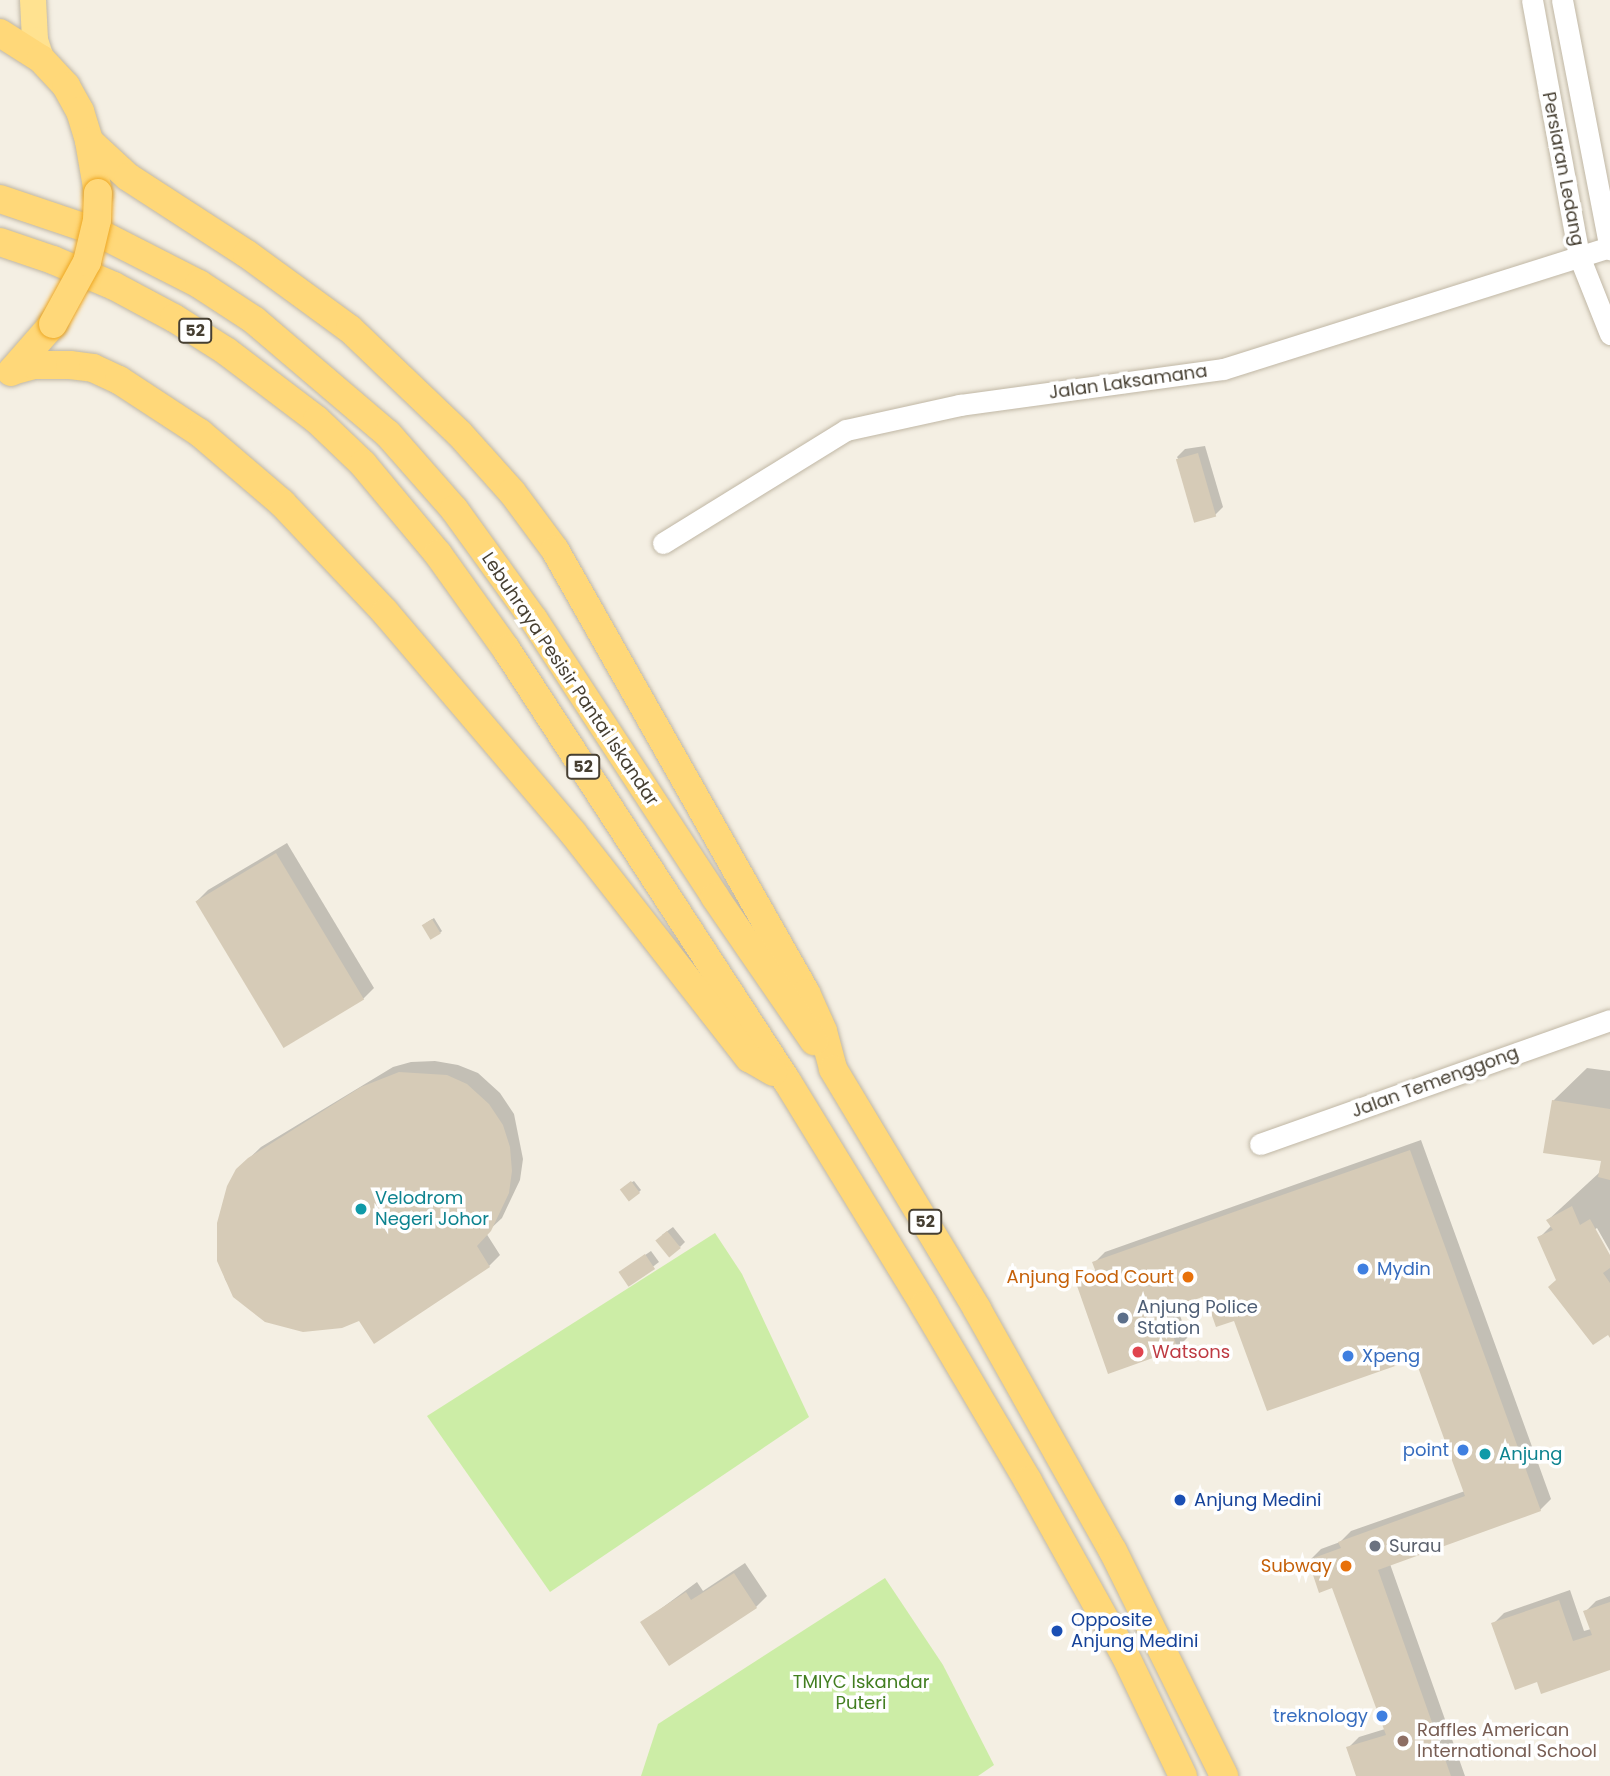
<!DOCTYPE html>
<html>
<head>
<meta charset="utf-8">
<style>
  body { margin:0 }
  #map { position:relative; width:1610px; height:1776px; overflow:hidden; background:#f4efe3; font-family:Poppins,sans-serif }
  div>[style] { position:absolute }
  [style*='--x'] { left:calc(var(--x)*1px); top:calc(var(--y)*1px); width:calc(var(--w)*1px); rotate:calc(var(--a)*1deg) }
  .green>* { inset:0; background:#cceda6 }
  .shadow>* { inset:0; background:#0003 }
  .building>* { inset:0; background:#d6cbb7; transform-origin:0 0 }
  .roads { filter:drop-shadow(0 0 2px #c0b7a5) drop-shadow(0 0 2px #c0b7a5) }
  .tertiary>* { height:21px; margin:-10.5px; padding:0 10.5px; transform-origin:10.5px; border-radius:10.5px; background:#fff }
  .primary>* { height:26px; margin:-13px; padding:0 13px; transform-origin:13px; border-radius:13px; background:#ffe290 }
  .trunk>* { height:28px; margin:-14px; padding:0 14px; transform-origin:14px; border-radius:14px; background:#ffd879 }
  .bridges { filter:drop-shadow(0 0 2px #eea722) drop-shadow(0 0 2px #eea722) }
  .trunk-bridge>* { height:28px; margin:-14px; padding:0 14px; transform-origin:14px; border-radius:14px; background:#ffd879 }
  .dots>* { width:19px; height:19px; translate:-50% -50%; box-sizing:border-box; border:4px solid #fff; border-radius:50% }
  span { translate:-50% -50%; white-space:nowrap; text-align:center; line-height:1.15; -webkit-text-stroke:7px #fff; paint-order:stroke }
  .shield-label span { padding:2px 5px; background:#fff; border:2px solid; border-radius:5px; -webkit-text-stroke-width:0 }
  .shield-label { font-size:16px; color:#463f32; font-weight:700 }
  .street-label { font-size:18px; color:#463f32 }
  .culture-label { font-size:18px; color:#0d838f }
  .left { translate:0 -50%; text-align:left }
  .shop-label { font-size:18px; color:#366cbe }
  .right { translate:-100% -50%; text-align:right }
  .food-label { font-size:18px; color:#c56008 }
  .service-label { font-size:18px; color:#4e5e75 }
  .health-label { font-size:18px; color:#be3a42 }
  .transit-label { font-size:18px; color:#164399 }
  .worship-label { font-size:18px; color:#5b616d }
  .park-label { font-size:18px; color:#427e20 }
  .education-label { font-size:18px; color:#785e54 }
</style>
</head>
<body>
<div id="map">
  <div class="green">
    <div style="clip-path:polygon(715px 1233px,742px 1274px,809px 1417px,550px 1592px,427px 1416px)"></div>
    <div style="clip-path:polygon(885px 1578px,943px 1665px,994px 1765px,978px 1776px,641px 1776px,658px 1724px)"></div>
  </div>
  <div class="shadow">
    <div style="clip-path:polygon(1205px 446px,1223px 507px,1215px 515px,1177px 457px,1185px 449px)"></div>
    <div style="clip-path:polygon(287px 843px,374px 988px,363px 999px,197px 901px,208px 890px)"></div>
    <div style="clip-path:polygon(434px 918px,442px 931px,440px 933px,426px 923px)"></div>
    <div style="clip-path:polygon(435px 1061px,458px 1065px,478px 1073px,500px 1093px,514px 1114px,523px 1159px,520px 1180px,502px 1218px,486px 1233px,500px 1255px,489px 1266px,375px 1341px,360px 1319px,235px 1296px,225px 1279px,217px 1243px,219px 1223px,237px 1170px,261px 1147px,393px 1067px,411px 1062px)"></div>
    <div style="clip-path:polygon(1587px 1068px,1610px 1071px,1610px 1251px,1597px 1228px,1594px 1230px,1610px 1258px,1610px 1335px,1558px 1279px,1539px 1238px,1551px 1226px,1548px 1220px,1600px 1172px,1603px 1160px,1553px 1101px)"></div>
    <div style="clip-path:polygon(1421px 1140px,1551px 1499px,1540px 1510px,1390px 1564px,1465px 1776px,1358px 1776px,1348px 1748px,1359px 1737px,1385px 1729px,1333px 1586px,1310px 1560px,1321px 1549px,1340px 1542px,1351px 1531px,1465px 1491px,1416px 1357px,1235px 1318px,1206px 1294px,1176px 1305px,1188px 1337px,1177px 1348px,1078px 1283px,1097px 1269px,1094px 1263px,1105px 1252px)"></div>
    <div style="clip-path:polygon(634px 1181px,641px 1190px,639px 1192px,624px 1187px)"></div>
    <div style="clip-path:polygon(673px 1227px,685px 1242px,680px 1247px,662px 1235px)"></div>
    <div style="clip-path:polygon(651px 1251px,659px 1262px,629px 1285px,626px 1268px)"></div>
    <div style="clip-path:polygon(745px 1563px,767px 1596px,756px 1607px,643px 1622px,697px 1582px,703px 1591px)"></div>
    <div style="clip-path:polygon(1570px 1590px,1584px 1631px,1591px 1629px,1585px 1612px,1596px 1601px,1610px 1596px,1610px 1668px,1538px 1680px,1493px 1624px,1504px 1613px)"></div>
  </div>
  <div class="building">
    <div style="left:1198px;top:453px;width:66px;height:23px;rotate:74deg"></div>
    <div style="left:276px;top:853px;width:171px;height:94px;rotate:59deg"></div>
    <div style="left:432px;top:919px;width:17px;height:12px;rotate:59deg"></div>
    <div style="clip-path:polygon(399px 1072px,447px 1075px,467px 1084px,489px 1104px,503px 1125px,510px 1147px,512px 1171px,509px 1193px,491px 1231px,477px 1246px,490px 1267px,374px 1344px,359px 1321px,342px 1328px,303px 1332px,265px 1322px,233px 1297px,217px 1261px,217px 1223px,227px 1186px,236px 1169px,248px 1158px,361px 1087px)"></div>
    <div style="clip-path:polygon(1552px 1100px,1610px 1109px,1610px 1180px,1598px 1177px,1601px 1161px,1543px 1153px)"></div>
    <div style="clip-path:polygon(1410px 1150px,1541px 1511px,1378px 1570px,1451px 1776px,1356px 1776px,1346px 1747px,1386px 1735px,1332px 1588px,1319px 1593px,1308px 1560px,1341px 1548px,1338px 1542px,1465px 1496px,1415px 1359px,1267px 1411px,1234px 1321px,1216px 1327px,1205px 1296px,1164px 1311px,1178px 1349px,1108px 1374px,1076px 1283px,1097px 1275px,1092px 1262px)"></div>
    <div style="left:631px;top:1181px;width:15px;height:14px;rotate:53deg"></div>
    <div style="clip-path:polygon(1572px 1206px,1580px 1225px,1590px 1219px,1610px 1255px,1610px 1268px,1603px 1273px,1610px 1283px,1610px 1338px,1608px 1335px,1593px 1345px,1548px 1287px,1556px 1280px,1537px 1237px,1553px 1230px,1546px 1220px)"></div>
    <div style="left:667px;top:1231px;width:22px;height:15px;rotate:51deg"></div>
    <div style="left:645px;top:1254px;width:18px;height:32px;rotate:56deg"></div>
    <div style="clip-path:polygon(734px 1573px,757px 1608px,669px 1666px,640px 1622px,686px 1592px,691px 1600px)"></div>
    <div style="clip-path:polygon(1559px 1600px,1573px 1641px,1592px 1635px,1583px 1611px,1610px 1602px,1610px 1670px,1541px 1694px,1537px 1682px,1515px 1690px,1491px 1623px)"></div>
  </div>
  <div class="roads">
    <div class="tertiary">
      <div style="--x:1532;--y:0;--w:260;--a:79.6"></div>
      <div style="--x:1579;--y:256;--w:84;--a:68.3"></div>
      <div style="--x:1562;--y:0;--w:254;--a:79.1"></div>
      <div style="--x:663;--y:543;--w:215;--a:-31.7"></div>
      <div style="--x:846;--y:430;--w:117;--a:-12.4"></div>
      <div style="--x:960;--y:405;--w:265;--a:-7.8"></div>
      <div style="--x:1223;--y:369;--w:405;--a:-17.5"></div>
      <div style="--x:1260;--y:1144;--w:371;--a:-19.5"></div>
    </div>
    <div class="primary">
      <div style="--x:33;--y:0;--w:40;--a:87.1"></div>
      <div style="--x:35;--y:40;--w:20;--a:72"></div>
    </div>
    <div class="trunk">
      <div style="--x:0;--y:33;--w:49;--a:32.4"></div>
      <div style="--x:41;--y:59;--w:37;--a:47"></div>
      <div style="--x:66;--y:86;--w:29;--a:61"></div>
      <div style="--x:80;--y:111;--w:31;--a:73"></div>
      <div style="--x:89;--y:141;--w:53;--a:80.2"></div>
      <div style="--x:89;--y:141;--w:53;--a:42.7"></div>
      <div style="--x:128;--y:177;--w:142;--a:32.9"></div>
      <div style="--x:247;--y:254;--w:127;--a:36.1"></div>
      <div style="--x:350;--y:329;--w:151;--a:43.7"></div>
      <div style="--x:459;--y:433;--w:79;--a:48.1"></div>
      <div style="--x:512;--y:492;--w:72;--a:53.4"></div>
      <div style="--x:555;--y:550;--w:509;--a:60.46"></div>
      <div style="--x:806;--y:993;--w:42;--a:65.9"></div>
      <div style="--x:823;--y:1031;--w:39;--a:75"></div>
      <div style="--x:833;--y:1069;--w:280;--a:59"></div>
      <div style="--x:977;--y:1309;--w:278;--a:60.7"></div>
      <div style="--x:1113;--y:1551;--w:251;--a:63.7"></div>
      <div style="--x:0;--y:199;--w:100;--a:18.6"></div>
      <div style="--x:95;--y:231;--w:117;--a:27"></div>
      <div style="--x:199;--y:284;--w:66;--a:33.2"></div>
      <div style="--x:254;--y:320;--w:176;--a:40.4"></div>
      <div style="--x:388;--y:434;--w:100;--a:48.7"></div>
      <div style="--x:454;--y:509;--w:137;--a:54.2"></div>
      <div style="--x:534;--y:620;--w:331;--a:56.8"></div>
      <div style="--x:715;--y:897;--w:175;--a:55.5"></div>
      <div style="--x:0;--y:242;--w:56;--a:18.8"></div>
      <div style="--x:53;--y:260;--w:66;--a:23.1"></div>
      <div style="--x:114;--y:286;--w:68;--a:28.1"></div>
      <div style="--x:174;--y:318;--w:62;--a:32.4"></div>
      <div style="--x:226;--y:351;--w:114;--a:37.2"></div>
      <div style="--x:317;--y:420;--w:64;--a:43.7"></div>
      <div style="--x:363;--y:464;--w:117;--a:50.2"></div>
      <div style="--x:438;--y:554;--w:117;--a:54.4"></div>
      <div style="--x:506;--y:649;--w:515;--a:56.96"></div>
      <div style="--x:787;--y:1081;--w:263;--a:58.5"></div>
      <div style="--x:924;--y:1305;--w:204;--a:59.4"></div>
      <div style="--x:1028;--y:1481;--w:199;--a:60.9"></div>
      <div style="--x:1125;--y:1655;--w:134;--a:64.4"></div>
      <div style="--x:12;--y:371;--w:23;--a:-15"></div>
      <div style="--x:34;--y:365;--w:36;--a:0"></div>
      <div style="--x:70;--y:365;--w:23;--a:7"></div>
      <div style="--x:93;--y:368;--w:29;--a:25"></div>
      <div style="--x:119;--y:380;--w:97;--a:33.2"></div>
      <div style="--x:200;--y:433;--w:108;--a:40.5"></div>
      <div style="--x:282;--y:503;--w:150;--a:46.6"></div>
      <div style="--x:385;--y:612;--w:290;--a:49.6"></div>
      <div style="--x:573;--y:833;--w:286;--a:52"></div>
      <div style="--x:749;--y:1058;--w:28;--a:30"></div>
      <div style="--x:11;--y:372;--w:64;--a:-48.8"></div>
    </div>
  </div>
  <div class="bridges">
    <div class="trunk-bridge">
      <div style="--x:53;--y:324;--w:71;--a:-61.3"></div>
      <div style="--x:87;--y:262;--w:43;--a:-76.6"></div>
      <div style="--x:97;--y:220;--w:27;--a:-88"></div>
    </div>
  </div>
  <div class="dots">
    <div style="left:361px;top:1209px;background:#0f9aa8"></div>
    <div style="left:1363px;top:1269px;background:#3f7fe0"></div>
    <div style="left:1188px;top:1277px;background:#e8710a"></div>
    <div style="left:1123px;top:1318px;background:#5c6f8a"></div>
    <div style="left:1138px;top:1352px;background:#e0444e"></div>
    <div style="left:1348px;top:1356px;background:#3f7fe0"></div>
    <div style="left:1463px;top:1450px;background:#3f7fe0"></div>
    <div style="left:1485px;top:1454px;background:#0f9aa8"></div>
    <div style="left:1180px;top:1500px;background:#1a4fb4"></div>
    <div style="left:1375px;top:1546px;background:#6b7280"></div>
    <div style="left:1346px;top:1566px;background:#e8710a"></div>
    <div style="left:1057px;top:1631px;background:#1a4fb4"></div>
    <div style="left:1382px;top:1716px;background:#3f7fe0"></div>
    <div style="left:1403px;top:1741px;background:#8d6e63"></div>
  </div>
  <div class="shield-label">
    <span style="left:195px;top:331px">52</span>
    <span style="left:583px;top:767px">52</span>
    <span style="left:925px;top:1222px">52</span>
  </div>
  <div class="street-label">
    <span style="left:1563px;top:169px;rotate:79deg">Persiaran Ledang</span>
    <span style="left:1128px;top:382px;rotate:-8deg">Jalan Laksamana</span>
    <span style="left:570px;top:679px;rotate:56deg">Lebuhraya Pesisir Pantai Iskandar</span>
    <span style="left:1435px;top:1082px;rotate:-20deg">Jalan Temenggong</span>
  </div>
  <div class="culture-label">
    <span class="left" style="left:375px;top:1209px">Velodrom<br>Negeri Johor</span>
    <span class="left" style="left:1499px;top:1454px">Anjung</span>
  </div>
  <div class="shop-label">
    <span class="left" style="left:1377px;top:1269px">Mydin</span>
    <span class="left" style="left:1362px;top:1356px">Xpeng</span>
    <span class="right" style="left:1449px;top:1450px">point</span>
    <span class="right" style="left:1368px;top:1716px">treknology</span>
  </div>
  <div class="food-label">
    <span class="right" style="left:1174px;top:1277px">Anjung Food Court</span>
    <span class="right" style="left:1332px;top:1566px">Subway</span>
  </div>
  <div class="service-label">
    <span class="left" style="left:1137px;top:1318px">Anjung Police<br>Station</span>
  </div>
  <div class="health-label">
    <span class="left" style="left:1152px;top:1352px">Watsons</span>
  </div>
  <div class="transit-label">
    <span class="left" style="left:1194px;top:1500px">Anjung Medini</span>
    <span class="left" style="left:1071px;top:1631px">Opposite<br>Anjung Medini</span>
  </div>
  <div class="worship-label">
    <span class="left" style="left:1389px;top:1546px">Surau</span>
  </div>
  <div class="park-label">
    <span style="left:861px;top:1693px">TMIYC Iskandar<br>Puteri</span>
  </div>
  <div class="education-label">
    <span class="left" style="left:1417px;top:1741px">Raffles American<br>International School</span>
  </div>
</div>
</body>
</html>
